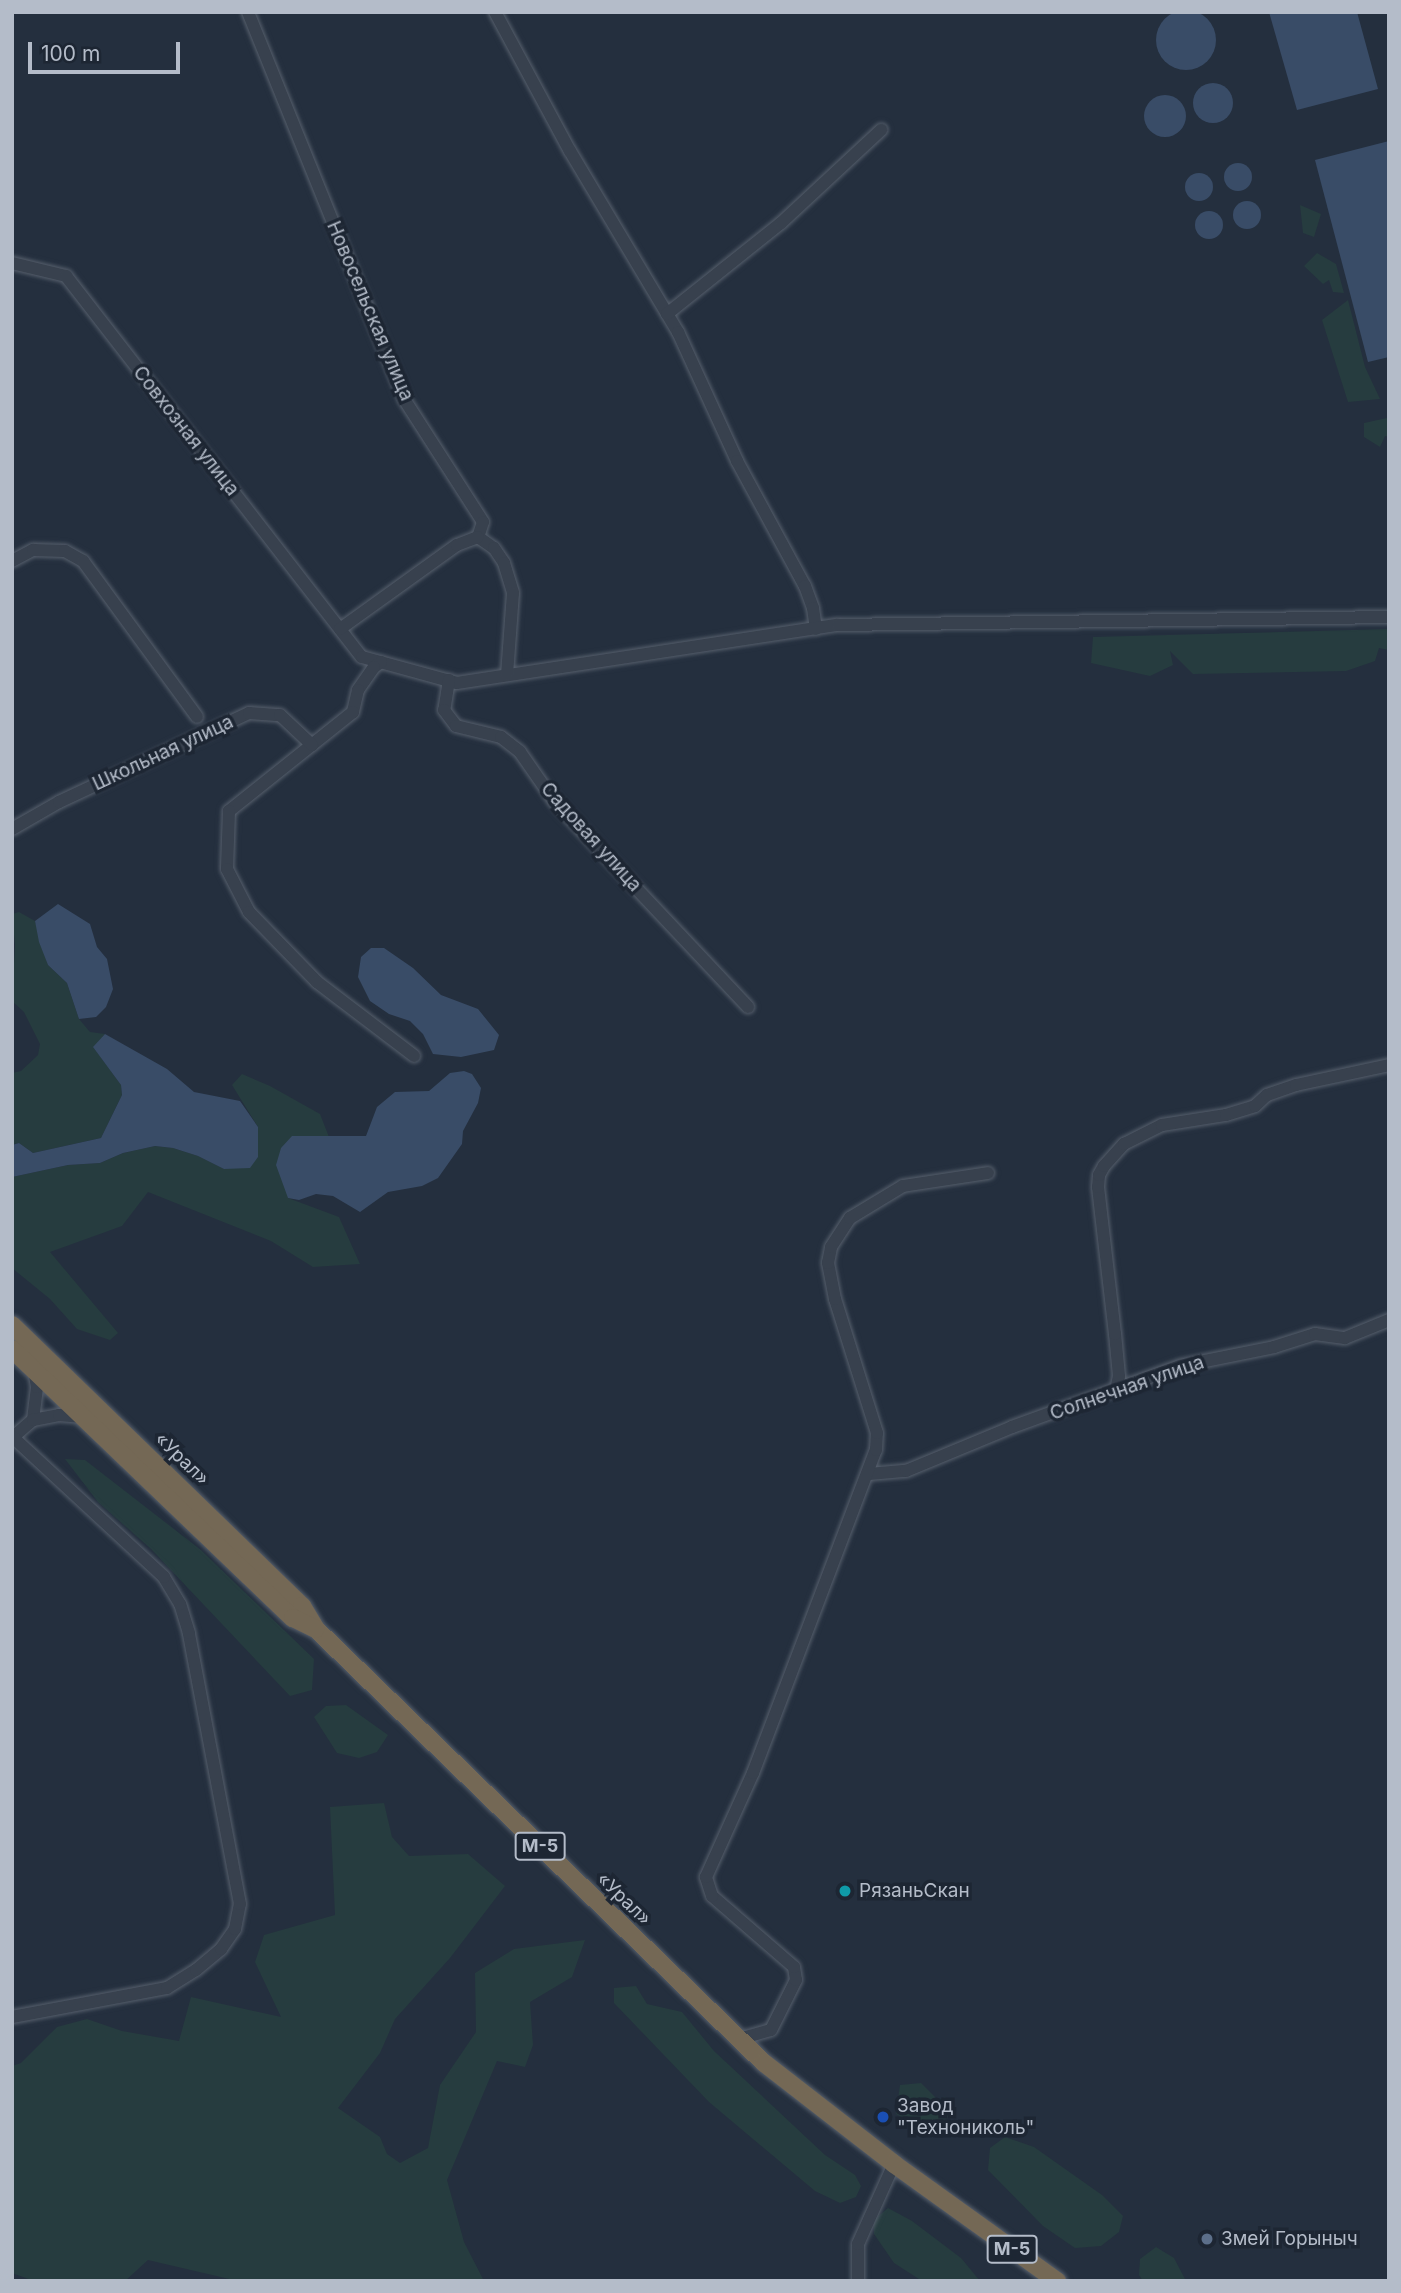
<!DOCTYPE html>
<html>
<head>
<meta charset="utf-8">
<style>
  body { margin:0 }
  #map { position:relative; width:1401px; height:2293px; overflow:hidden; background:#242f3e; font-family:Inter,sans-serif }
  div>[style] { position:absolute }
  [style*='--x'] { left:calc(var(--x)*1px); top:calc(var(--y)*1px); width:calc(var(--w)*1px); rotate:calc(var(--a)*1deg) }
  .green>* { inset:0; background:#263c3f }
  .water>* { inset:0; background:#394c67 }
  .round { border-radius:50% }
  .roads { filter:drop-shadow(0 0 2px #565f6c) drop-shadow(0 0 2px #565f6c) }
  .minor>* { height:12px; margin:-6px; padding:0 6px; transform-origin:6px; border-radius:6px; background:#38414e }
  .highway>* { height:18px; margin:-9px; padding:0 9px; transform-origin:9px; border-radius:9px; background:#746855 }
  .dots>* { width:19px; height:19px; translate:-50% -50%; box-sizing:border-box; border:4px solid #1d2633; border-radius:50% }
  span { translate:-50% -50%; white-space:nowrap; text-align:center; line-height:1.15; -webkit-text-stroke:7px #1d2633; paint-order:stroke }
  .shield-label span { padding:2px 5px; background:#1d2633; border:2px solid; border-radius:5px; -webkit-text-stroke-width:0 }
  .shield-label { font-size:18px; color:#b4bcc9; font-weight:700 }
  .street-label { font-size:19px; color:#b4bcc9 }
  .poi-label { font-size:19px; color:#b4bcc9 }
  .left { translate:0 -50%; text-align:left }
  .frame { position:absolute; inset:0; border:14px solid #b4bcc9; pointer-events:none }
  .scale { position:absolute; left:28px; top:42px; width:152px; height:32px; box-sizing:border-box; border:4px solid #b4bcc9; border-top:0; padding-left:9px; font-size:21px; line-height:24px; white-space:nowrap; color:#b4bcc9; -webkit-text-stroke:5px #1d2633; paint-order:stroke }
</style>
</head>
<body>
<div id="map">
  <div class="green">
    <div style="clip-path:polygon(1300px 205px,1321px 214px,1314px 237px,1303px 233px)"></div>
    <div style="clip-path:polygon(1317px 253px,1336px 264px,1344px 293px,1333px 292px,1329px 280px,1323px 284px,1304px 266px)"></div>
    <div style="clip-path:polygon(1348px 300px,1365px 367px,1380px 399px,1348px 402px,1322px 320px)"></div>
    <div style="clip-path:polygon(1387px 418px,1389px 437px,1385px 436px,1380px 447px,1364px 437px,1364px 423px)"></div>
    <div style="clip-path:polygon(1389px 629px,1389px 650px,1379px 648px,1375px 661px,1346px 671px,1193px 674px,1170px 651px,1173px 665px,1150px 676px,1091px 663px,1093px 637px)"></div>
    <div style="clip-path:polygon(19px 912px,35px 921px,48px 965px,67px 983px,79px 1019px,90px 1032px,105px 1034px,94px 1048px,121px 1085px,122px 1095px,101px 1138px,33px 1153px,19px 1143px,12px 1145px,12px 1073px,21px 1071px,38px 1055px,40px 1044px,24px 1012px,12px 1001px,15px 945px,12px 914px)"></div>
    <div style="clip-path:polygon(242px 1074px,270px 1086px,320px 1114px,329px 1137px,313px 1137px,288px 1198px,339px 1217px,360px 1264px,313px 1267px,271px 1241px,148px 1192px,122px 1226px,50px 1252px,118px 1333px,110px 1340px,77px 1329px,50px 1299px,12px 1268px,12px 1177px,68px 1165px,100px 1163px,123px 1153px,155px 1146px,173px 1148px,198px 1156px,224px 1169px,258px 1157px,258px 1127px,232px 1085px)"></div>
    <div style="clip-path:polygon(65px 1459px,85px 1460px,201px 1550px,314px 1659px,312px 1690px,290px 1696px,151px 1549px,98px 1502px)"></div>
    <div style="clip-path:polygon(346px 1705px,388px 1735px,377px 1752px,359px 1758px,337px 1753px,314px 1717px,326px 1706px)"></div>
    <div style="clip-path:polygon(384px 1803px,392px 1837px,409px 1856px,468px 1854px,505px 1886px,450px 1958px,395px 2019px,380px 2053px,338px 2108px,380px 2137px,387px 2154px,400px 2163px,428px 2148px,440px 2085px,476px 2032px,475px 1973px,514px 1949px,585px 1940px,572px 1977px,530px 2002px,533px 2045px,525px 2067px,497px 2061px,447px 2180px,464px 2242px,484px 2281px,238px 2281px,148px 2260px,125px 2281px,34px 2281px,12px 2273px,12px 2066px,21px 2063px,57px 2027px,87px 2019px,122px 2031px,179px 2041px,191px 1997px,281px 2017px,255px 1962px,264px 1935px,335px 1915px,330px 1807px)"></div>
    <div style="clip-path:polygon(636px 1986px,647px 2004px,682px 2012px,714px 2051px,825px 2155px,855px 2175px,861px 2186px,856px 2197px,840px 2203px,815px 2191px,709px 2102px,614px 2003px,614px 1988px)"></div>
    <div style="clip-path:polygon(921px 2083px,938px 2100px,945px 2097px,954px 2111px,931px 2134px,896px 2114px,900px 2085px)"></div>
    <div style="clip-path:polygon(1005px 2137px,1034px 2147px,1102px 2195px,1123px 2216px,1119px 2232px,1101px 2246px,1075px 2248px,1043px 2226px,988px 2170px,990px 2148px)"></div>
    <div style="clip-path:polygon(888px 2208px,912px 2221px,961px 2258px,980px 2281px,922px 2281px,894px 2263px,874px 2234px,874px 2220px)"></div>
    <div style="clip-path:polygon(1156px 2247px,1174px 2258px,1186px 2281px,1143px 2281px,1139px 2275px,1140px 2259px)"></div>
  </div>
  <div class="water">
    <div class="round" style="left:1156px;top:10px;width:60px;height:60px"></div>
    <div style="clip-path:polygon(1269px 12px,1357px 12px,1378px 89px,1297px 110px)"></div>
    <div class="round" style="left:1193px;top:83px;width:40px;height:40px"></div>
    <div class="round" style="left:1144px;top:95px;width:42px;height:42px"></div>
    <div style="clip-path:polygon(1389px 141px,1389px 357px,1368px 362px,1315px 160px)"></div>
    <div class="round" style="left:1224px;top:163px;width:28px;height:28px"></div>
    <div class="round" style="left:1185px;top:173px;width:28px;height:28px"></div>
    <div class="round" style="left:1233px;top:201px;width:28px;height:28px"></div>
    <div class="round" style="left:1195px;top:211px;width:28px;height:28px"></div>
    <div style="clip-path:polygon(58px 904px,90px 924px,97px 947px,107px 959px,113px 989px,106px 1007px,96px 1017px,79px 1019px,67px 983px,48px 965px,39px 942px,35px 921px)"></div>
    <div style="clip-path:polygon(371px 948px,384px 948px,413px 968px,441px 995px,478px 1009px,499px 1035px,494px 1050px,461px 1057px,433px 1054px,423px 1034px,410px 1021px,389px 1014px,370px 1001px,358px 977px,361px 957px)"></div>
    <div style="clip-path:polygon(105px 1034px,167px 1069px,194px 1092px,240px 1101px,258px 1127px,258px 1157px,250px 1168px,224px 1169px,198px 1156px,173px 1148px,155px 1146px,123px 1153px,100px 1163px,68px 1165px,12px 1177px,12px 1145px,19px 1143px,33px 1153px,101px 1138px,122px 1095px,121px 1085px,93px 1047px)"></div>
    <div style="clip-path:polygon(464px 1071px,472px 1074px,481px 1088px,478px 1103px,463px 1131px,462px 1144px,438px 1178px,422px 1186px,388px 1192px,360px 1212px,333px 1196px,316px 1194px,299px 1200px,288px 1198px,276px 1165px,281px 1148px,292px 1136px,366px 1136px,377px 1107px,395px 1092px,429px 1091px,450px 1073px)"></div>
  </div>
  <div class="roads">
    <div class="minor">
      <div style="--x:248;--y:12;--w:417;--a:68"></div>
      <div style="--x:404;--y:399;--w:146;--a:57.3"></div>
      <div style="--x:483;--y:522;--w:16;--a:108"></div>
      <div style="--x:495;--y:12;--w:158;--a:61.7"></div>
      <div style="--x:570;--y:151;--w:211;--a:59.2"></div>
      <div style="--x:678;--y:332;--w:142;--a:65.4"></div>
      <div style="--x:737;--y:461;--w:142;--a:61.5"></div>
      <div style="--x:805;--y:586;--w:23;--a:70"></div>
      <div style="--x:813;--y:608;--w:21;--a:82"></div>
      <div style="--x:12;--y:263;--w:56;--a:13.5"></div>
      <div style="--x:66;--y:276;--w:482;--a:52.2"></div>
      <div style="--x:362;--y:657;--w:98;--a:15.3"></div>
      <div style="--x:457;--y:683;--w:385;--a:-8.7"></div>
      <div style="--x:838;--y:625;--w:551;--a:-0.83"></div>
      <div style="--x:667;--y:314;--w:146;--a:-38.6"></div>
      <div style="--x:781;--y:223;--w:137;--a:-42.9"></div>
      <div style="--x:478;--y:537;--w:19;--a:35"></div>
      <div style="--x:494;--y:548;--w:18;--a:56"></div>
      <div style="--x:504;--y:563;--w:31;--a:73"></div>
      <div style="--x:513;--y:593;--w:82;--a:94.2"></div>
      <div style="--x:12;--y:561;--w:24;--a:-28"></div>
      <div style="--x:33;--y:550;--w:32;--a:2"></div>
      <div style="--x:65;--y:551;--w:21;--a:29"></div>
      <div style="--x:83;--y:561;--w:193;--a:53.8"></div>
      <div style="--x:340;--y:629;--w:144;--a:-35.7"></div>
      <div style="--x:457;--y:545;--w:22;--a:-21"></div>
      <div style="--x:381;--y:662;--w:9;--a:144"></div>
      <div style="--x:374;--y:667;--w:28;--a:125"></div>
      <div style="--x:358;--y:690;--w:23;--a:103"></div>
      <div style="--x:353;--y:712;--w:159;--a:141.4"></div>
      <div style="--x:229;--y:811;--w:58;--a:92"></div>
      <div style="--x:227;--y:869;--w:48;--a:62.9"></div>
      <div style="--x:249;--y:912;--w:98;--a:45.8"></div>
      <div style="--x:317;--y:982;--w:122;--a:37.3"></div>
      <div style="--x:449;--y:680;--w:30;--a:99"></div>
      <div style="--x:444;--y:710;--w:20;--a:53"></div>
      <div style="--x:456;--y:726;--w:46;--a:13.7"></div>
      <div style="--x:501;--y:737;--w:24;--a:38"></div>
      <div style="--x:520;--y:752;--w:60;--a:55.2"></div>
      <div style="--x:554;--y:801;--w:283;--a:46.7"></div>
      <div style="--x:12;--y:829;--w:54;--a:-29.9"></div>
      <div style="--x:59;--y:802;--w:210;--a:-25.1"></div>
      <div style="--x:249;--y:713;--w:31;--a:4"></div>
      <div style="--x:280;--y:715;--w:44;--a:43.2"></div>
      <div style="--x:1116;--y:1391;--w:15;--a:-79"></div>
      <div style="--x:1119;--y:1376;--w:42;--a:-95.4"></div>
      <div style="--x:1115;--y:1334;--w:148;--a:-96.6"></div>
      <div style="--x:1098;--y:1187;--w:12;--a:-85"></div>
      <div style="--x:1099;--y:1175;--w:10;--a:-61"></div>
      <div style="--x:1104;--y:1166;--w:30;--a:-48"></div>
      <div style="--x:1124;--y:1144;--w:42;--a:-26.6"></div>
      <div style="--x:1162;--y:1125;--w:65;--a:-8.9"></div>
      <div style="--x:1226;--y:1115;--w:30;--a:-17"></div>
      <div style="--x:1255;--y:1106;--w:16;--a:-43"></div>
      <div style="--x:1267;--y:1095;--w:31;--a:-19"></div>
      <div style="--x:1296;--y:1085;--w:95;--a:-12.1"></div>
      <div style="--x:33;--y:1420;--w:33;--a:-83"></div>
      <div style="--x:37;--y:1387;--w:17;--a:-100"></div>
      <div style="--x:12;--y:1438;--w:28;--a:-41"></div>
      <div style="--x:33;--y:1420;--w:26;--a:-11"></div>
      <div style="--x:59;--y:1415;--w:24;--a:5"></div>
      <div style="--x:869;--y:1474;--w:37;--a:-5"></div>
      <div style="--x:906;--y:1471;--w:115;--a:-22.5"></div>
      <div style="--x:1012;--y:1427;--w:179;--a:-20"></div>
      <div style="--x:1180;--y:1366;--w:96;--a:-11.4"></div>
      <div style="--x:1274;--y:1347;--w:43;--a:-17.6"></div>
      <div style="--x:1315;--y:1334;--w:30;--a:8"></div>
      <div style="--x:1345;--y:1338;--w:48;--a:-22.2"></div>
      <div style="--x:12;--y:2017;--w:158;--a:-10.6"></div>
      <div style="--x:167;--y:1988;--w:34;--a:-32"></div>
      <div style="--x:196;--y:1970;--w:33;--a:-40"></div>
      <div style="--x:221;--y:1949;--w:24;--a:-55"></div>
      <div style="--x:235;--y:1929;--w:25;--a:-79"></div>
      <div style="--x:240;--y:1904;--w:276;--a:-100.7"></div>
      <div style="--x:189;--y:1633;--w:30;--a:-107"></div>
      <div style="--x:180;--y:1604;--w:31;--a:-121"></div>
      <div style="--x:164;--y:1577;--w:206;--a:-137.2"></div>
      <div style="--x:739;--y:2039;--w:33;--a:-16"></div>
      <div style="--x:771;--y:2030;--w:56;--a:-63.4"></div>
      <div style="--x:796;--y:1980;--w:13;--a:-99"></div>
      <div style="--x:794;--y:1967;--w:108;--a:-139.1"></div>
      <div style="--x:712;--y:1896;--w:20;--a:-108"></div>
      <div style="--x:706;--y:1877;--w:114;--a:-65.7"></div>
      <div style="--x:753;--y:1773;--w:346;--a:-69.2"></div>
      <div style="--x:876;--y:1450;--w:17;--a:-87"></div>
      <div style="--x:877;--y:1433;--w:140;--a:-107.4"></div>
      <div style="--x:835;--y:1299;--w:37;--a:-101"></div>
      <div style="--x:828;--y:1263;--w:16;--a:-79"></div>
      <div style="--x:831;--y:1247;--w:35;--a:-57"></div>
      <div style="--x:850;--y:1218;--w:62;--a:-31.1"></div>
      <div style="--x:903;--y:1186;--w:86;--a:-8.7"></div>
      <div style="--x:858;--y:2281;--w:37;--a:-90"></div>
      <div style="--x:858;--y:2244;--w:88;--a:-65.8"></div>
    </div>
    <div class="highway">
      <div style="--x:12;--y:1325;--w:404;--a:44.1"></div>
      <div style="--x:302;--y:1606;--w:27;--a:59"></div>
      <div style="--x:316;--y:1629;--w:624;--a:44.09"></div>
      <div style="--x:764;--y:2063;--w:165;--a:37.8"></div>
      <div style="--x:894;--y:2164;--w:201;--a:35.7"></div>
      <div style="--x:12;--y:1349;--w:389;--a:43.8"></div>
      <div style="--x:293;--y:1618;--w:25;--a:26"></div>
    </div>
  </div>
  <div class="dots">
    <div style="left:845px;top:1891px;background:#0f9aa8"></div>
    <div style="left:883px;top:2117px;background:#1a4fb4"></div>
    <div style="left:1207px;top:2239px;background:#5c6f8a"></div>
  </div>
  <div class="shield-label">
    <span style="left:540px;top:1846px">М-5</span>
    <span style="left:1012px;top:2249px">М-5</span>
  </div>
  <div class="street-label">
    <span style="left:370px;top:311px;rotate:67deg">Новосельская улица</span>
    <span style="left:186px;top:431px;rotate:52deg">Совхозная улица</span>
    <span style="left:163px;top:753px;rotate:-25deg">Школьная улица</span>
    <span style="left:591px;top:837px;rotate:48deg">Садовая улица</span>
    <span style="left:1127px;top:1388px;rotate:-19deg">Солнечная улица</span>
    <span style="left:182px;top:1459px;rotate:44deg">«Урал»</span>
    <span style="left:624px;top:1899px;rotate:44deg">«Урал»</span>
  </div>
  <div class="poi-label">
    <span class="left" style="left:859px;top:1891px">РязаньСкан</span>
    <span class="left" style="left:897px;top:2117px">Завод<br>"Технониколь"</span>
    <span class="left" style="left:1221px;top:2239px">Змей Горыныч</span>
  </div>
  <div class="frame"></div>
  <div class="scale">100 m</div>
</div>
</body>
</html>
